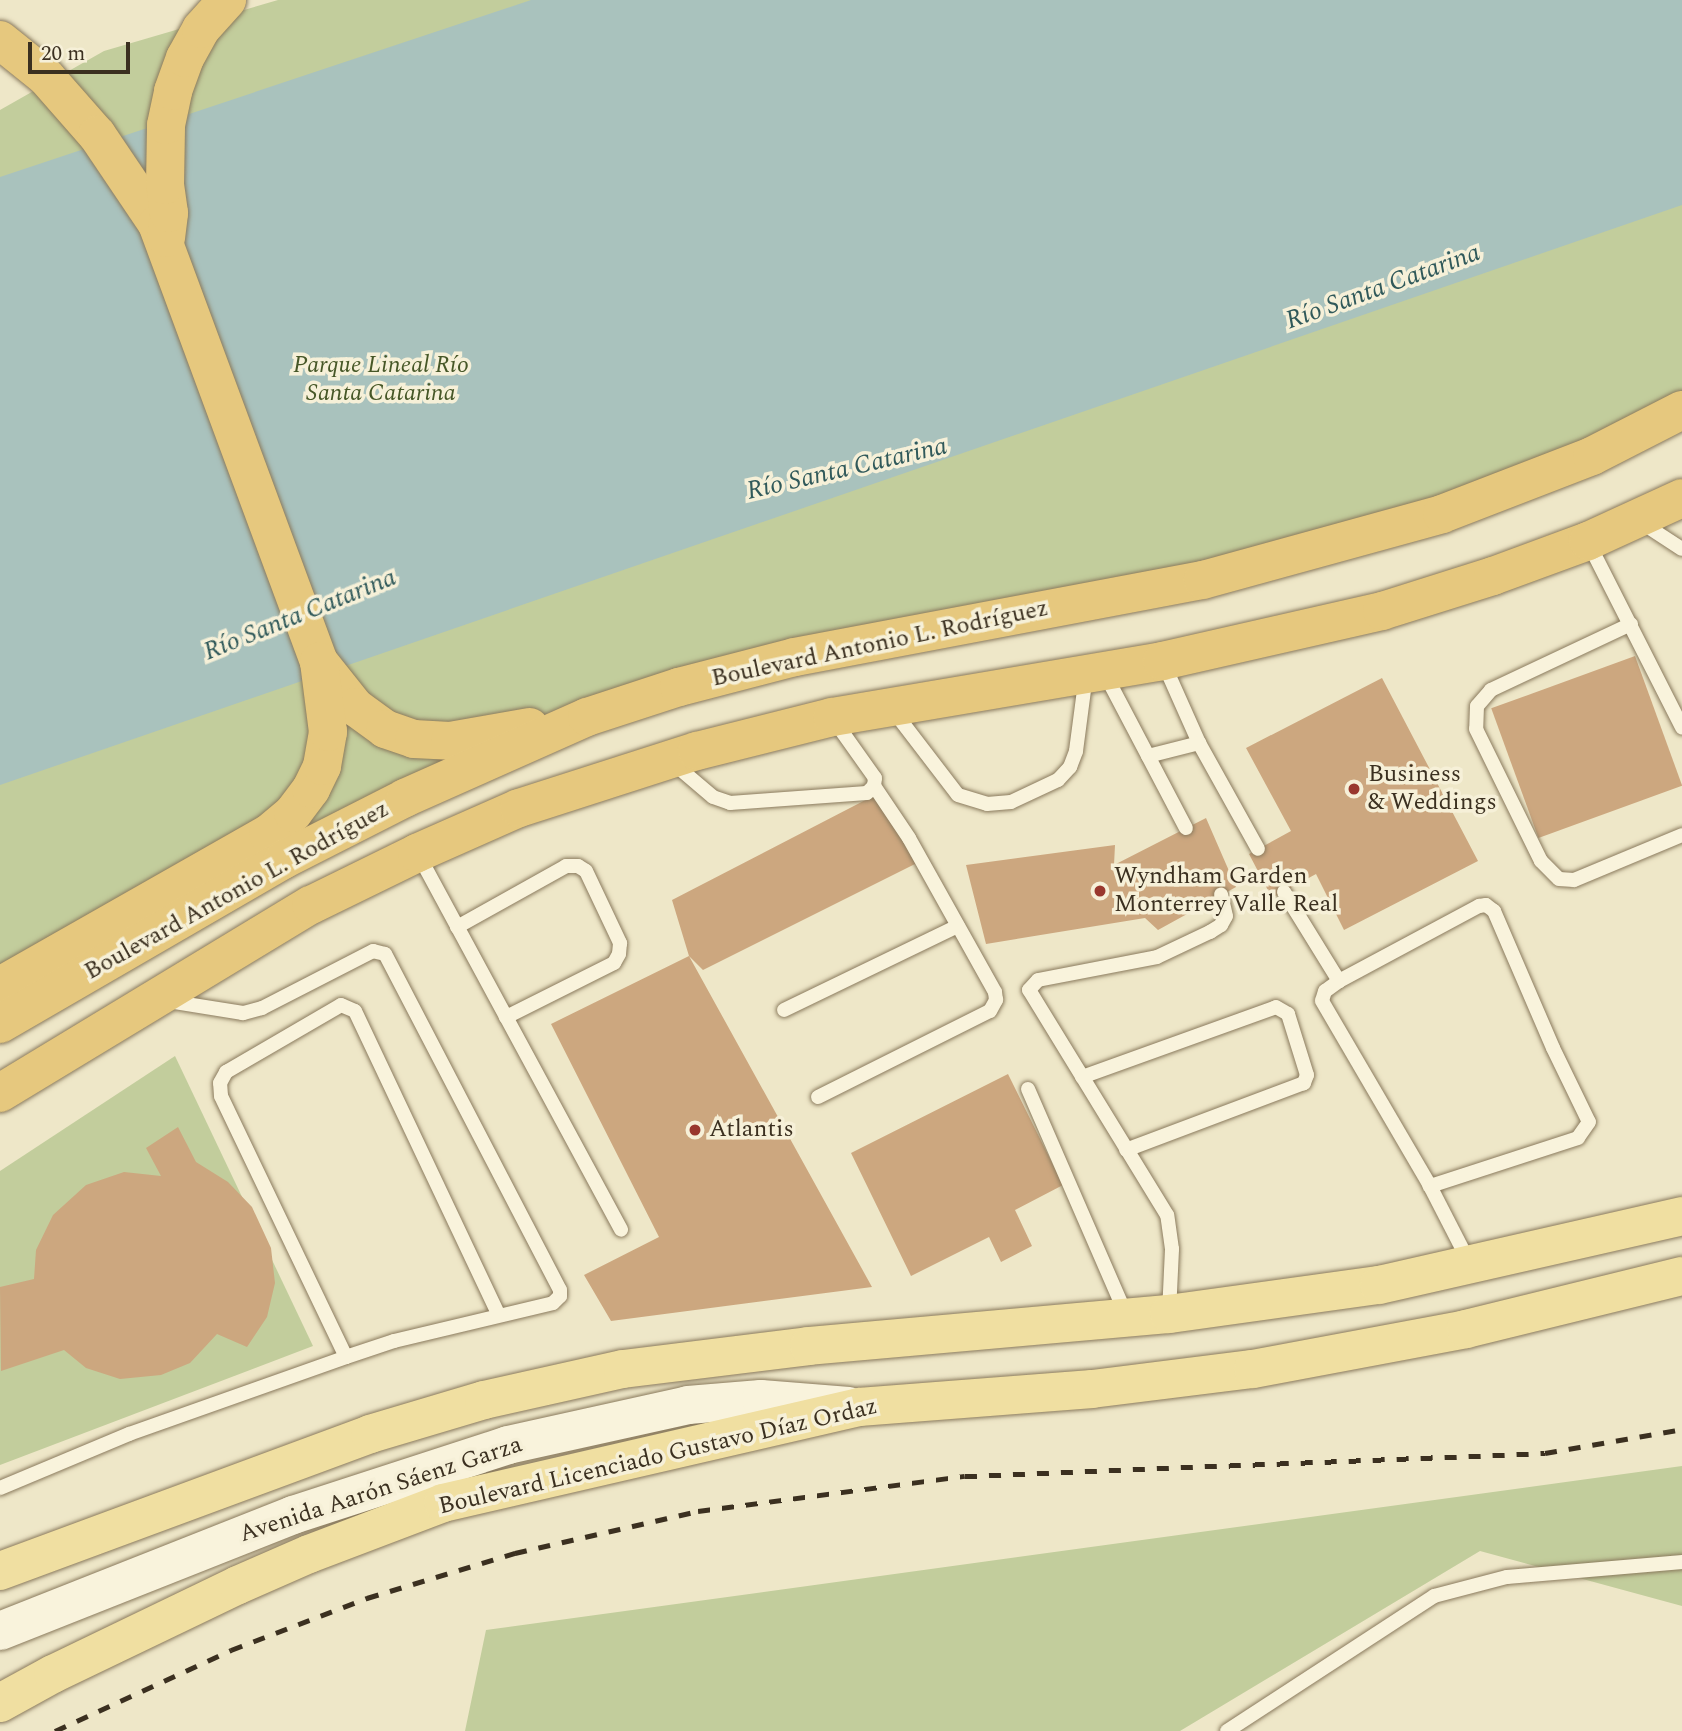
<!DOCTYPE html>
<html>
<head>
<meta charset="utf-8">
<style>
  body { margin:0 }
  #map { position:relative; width:1682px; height:1731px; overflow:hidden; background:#eee7c8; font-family:Spectral,serif }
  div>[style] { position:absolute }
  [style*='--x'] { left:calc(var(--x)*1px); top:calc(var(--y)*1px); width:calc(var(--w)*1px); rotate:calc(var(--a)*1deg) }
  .green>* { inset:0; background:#c2cd9c }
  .water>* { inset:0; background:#a9c2bd }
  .building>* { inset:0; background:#cca77f; transform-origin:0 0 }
  .roads { filter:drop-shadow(0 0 2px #8a7a5d) drop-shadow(0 0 2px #8a7a5d) }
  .service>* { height:14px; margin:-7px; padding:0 7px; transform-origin:7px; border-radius:7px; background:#f9f3dc }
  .secondary>* { height:38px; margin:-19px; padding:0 19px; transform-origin:19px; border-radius:19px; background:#f9f3dc }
  .primary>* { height:38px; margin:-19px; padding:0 19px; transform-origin:19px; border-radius:19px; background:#f0dfa1 }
  .trunk>* { height:38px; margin:-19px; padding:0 19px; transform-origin:19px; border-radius:19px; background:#e6c87e }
  .rail>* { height:5px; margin-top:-2.5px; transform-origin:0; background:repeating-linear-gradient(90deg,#3b3020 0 12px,transparent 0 24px) }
  .dots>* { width:19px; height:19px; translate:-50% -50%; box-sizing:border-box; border:4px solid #f6f0d8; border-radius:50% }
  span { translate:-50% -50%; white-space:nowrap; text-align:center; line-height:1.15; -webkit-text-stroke:7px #f6f0d8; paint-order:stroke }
  .park-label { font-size:24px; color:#465727; font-style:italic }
  .street-label { font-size:24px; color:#3b3020 }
  .poi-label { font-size:24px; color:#3b3020 }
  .left { translate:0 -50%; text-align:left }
  .water-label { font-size:26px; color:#30595a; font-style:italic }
  .scale { position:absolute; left:28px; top:42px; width:102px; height:32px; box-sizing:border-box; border:4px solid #3b3020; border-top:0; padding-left:9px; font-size:21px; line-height:24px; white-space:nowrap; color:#3b3020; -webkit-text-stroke:5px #f6f0d8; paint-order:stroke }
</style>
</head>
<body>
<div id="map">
  <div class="green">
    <div style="clip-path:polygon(278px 0,1682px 0,1682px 408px,1273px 559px,768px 648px,0 997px,0 110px,104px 51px)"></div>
    <div style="clip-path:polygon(175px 1056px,313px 1346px,0 1465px,0 1171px)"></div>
    <div style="clip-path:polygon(1682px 1466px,1682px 1606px,1480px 1551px,1180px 1731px,465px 1731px,486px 1630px)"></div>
  </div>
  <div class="water">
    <div style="clip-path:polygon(531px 0,1682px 0,1682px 205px,0 785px,0 177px)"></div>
  </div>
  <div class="building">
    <div style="left:1635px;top:656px;width:138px;height:153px;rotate:70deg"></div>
    <div style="clip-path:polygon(1382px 678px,1478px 861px,1344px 930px,1316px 874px,1272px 898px,1249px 854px,1291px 831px,1246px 748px)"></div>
    <div style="clip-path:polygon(877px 794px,917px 863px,703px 970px,689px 956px,872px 1287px,611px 1321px,584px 1275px,659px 1237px,551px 1024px,689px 956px,672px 900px)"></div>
    <div style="clip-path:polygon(1206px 818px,1236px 887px,1158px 930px,1145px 918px,986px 944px,966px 865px,1115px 845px,1114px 865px)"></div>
    <div style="clip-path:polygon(1008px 1074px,1063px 1185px,1015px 1210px,1032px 1246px,1001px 1262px,989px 1237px,911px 1276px,851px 1153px)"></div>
    <div style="clip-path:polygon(178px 1127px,196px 1162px,228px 1182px,252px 1207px,271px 1248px,275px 1283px,267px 1317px,247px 1347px,217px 1334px,190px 1363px,161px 1375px,120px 1379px,86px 1368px,64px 1350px,1px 1371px,0 1287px,34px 1279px,36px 1250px,53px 1215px,86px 1185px,124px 1172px,161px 1176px,146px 1148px)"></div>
  </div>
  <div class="roads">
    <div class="service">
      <div style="--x:1639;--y:521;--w:51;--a:33.1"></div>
      <div style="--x:1588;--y:542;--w:208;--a:63.1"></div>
      <div style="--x:1631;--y:624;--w:155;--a:154.8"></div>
      <div style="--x:1491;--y:690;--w:21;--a:131"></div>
      <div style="--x:1477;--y:706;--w:23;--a:92"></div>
      <div style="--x:1476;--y:729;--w:147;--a:63.8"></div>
      <div style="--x:1541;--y:861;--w:25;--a:45"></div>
      <div style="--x:1559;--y:879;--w:15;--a:4"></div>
      <div style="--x:1574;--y:880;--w:117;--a:-22.6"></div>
      <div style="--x:1163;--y:662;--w:89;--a:66"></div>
      <div style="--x:1199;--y:743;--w:121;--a:60.9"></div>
      <div style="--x:1105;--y:674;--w:174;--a:62.3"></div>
      <div style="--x:892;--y:709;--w:108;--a:52.5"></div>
      <div style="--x:958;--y:795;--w:30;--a:17"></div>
      <div style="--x:987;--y:804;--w:24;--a:-5"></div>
      <div style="--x:1011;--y:802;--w:52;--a:-25.1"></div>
      <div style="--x:1058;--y:780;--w:18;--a:-47"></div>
      <div style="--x:1070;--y:767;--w:17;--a:-69"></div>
      <div style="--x:1076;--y:751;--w:77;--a:-82.5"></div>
      <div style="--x:1148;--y:756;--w:53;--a:-14.3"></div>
      <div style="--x:673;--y:763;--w:52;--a:40.4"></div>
      <div style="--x:713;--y:797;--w:18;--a:19"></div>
      <div style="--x:730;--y:803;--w:137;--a:-4.2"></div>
      <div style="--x:867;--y:793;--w:10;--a:-45"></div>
      <div style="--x:874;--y:786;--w:8;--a:-83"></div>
      <div style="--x:875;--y:778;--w:72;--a:-125.4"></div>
      <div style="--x:418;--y:854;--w:427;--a:61.6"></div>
      <div style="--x:1284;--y:892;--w:105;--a:58.3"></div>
      <div style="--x:1339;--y:981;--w:17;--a:144"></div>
      <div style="--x:1325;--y:991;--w:10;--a:107"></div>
      <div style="--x:1322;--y:1001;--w:214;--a:59.7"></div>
      <div style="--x:1430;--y:1186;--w:85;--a:62.8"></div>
      <div style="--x:457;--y:927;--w:125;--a:-29.2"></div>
      <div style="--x:566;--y:866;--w:12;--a:0"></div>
      <div style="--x:578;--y:866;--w:9;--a:32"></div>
      <div style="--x:586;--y:871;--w:80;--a:64.7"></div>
      <div style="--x:620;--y:943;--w:11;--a:95"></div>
      <div style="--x:619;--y:954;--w:10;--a:119"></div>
      <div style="--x:614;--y:963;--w:121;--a:153.4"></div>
      <div style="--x:1339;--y:981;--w:159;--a:-28.2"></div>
      <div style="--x:1479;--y:906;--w:7;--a:-8"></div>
      <div style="--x:1486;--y:905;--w:10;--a:37"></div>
      <div style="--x:1494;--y:911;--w:149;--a:66.7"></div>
      <div style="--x:1553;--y:1048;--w:82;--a:64.1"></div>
      <div style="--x:1589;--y:1122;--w:19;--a:125"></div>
      <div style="--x:1578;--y:1138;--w:156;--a:162"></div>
      <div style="--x:784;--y:1010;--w:193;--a:-25.8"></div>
      <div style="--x:1082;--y:1077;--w:206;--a:-19.8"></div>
      <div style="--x:1276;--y:1007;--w:14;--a:30"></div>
      <div style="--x:1288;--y:1014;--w:64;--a:72.7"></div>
      <div style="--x:1307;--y:1075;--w:9;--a:111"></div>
      <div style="--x:1304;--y:1083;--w:190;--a:159.4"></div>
      <div style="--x:1028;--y:1089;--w:245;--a:66.5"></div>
      <div style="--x:818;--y:1097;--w:192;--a:-26.6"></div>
      <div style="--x:990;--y:1011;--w:13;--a:-61"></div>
      <div style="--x:996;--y:1000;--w:8;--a:-97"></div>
      <div style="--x:995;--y:992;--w:176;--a:-119.2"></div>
      <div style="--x:909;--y:838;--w:63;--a:-123.9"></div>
      <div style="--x:1169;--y:1313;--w:64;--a:-87.3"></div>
      <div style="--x:1172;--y:1249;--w:34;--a:-98"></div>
      <div style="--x:1167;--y:1215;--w:264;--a:-121.5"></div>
      <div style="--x:1029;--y:990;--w:13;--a:-48"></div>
      <div style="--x:1038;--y:980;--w:121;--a:-10.9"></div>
      <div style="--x:1157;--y:957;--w:59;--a:-25.3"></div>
      <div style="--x:1210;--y:932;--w:13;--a:-32"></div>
      <div style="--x:1221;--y:925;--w:10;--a:-61"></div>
      <div style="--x:1226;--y:916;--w:22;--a:-103"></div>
      <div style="--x:346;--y:1357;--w:289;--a:-115.6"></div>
      <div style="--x:221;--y:1096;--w:13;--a:-94"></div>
      <div style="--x:220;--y:1083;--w:13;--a:-61"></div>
      <div style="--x:226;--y:1072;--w:133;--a:-30.2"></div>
      <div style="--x:341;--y:1005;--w:15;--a:23"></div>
      <div style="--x:355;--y:1011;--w:335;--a:64.7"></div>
      <div style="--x:0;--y:1488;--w:140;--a:-22.7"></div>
      <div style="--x:129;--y:1434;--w:230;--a:-19.5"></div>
      <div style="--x:346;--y:1357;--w:51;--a:-18.4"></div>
      <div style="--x:394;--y:1341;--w:163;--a:-13.4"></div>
      <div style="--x:553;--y:1303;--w:10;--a:-45"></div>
      <div style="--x:560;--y:1296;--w:6;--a:-90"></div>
      <div style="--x:560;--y:1290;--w:379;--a:-117.5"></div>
      <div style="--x:385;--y:954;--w:12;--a:-166"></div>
      <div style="--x:373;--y:951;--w:125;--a:152.8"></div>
      <div style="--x:262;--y:1008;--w:20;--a:165"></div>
      <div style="--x:243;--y:1013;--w:77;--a:-171"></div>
      <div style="--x:1227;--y:1731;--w:247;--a:-33.1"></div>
      <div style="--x:1434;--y:1596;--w:75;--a:-14.6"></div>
      <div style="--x:1507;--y:1577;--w:176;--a:-4.9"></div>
    </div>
    <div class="secondary">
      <div style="--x:0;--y:1631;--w:315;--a:-21.6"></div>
      <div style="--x:293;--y:1515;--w:226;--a:-18"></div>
      <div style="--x:508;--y:1445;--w:184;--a:-12.5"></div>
      <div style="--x:688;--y:1405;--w:73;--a:-4.7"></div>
      <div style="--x:761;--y:1399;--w:88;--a:4.5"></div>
    </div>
    <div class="primary">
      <div style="--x:0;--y:1571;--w:395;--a:-20.3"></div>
      <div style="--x:370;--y:1434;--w:119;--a:-16.6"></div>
      <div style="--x:484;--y:1400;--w:142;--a:-12.6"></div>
      <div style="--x:623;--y:1369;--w:187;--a:-7"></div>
      <div style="--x:809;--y:1346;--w:361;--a:-5.1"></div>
      <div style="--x:1169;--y:1314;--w:212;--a:-7.9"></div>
      <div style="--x:1379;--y:1285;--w:311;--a:-12.8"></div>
      <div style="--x:0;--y:1703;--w:60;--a:-28.7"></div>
      <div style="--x:53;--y:1674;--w:205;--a:-25.7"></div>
      <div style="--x:238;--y:1585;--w:77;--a:-23.6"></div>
      <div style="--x:309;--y:1554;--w:143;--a:-20.8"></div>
      <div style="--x:443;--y:1503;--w:427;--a:-13"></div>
      <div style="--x:859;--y:1407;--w:234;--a:-4.4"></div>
      <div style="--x:1092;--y:1389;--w:162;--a:-7.1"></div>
      <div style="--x:1253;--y:1369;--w:217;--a:-10.6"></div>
      <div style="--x:1466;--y:1329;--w:222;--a:-13.8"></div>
    </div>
    <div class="trunk">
      <div style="--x:0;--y:40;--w:59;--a:38.8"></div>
      <div style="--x:46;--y:77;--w:77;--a:48.7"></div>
      <div style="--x:97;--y:135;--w:107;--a:56"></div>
      <div style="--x:157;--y:224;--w:467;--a:69.7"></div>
      <div style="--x:319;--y:662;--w:58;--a:51.3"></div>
      <div style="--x:355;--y:707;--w:37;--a:36"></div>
      <div style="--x:385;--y:729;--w:31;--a:19"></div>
      <div style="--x:414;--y:739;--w:36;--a:3"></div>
      <div style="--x:450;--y:741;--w:81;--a:-9.9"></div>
      <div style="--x:166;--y:238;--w:25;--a:-83"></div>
      <div style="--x:169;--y:213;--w:28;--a:-98"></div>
      <div style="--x:165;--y:185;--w:60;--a:-89"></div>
      <div style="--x:166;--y:125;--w:35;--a:-78"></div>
      <div style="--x:173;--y:91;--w:35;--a:-70"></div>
      <div style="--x:185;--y:58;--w:33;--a:-61"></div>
      <div style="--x:201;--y:29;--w:39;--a:-48"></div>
      <div style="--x:0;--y:986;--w:308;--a:-29.6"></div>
      <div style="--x:268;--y:834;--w:33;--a:-40"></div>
      <div style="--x:293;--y:813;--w:30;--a:-53"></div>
      <div style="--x:311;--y:789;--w:25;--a:-64"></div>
      <div style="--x:322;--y:766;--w:35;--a:-80"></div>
      <div style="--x:328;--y:732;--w:71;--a:-97.3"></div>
      <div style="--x:0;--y:1024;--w:327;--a:-30.1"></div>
      <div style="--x:283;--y:860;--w:137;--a:-26.9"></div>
      <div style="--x:405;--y:798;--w:199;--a:-24"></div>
      <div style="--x:587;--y:717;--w:97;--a:-18.1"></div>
      <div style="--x:679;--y:687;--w:120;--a:-14.5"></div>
      <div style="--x:795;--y:657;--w:415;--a:-10.7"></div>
      <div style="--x:1203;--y:580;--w:248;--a:-15.4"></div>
      <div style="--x:1442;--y:514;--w:161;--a:-21.1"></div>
      <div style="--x:1592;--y:456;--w:101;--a:-27.1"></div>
      <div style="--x:0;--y:1093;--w:363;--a:-31.2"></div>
      <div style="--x:311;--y:905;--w:118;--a:-26.1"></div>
      <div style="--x:417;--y:853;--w:111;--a:-23.8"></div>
      <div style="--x:519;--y:808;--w:187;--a:-17.8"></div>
      <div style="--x:697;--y:751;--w:139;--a:-14.1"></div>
      <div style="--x:832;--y:717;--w:335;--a:-9.6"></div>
      <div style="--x:1162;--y:661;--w:226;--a:-12.8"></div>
      <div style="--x:1382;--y:611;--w:116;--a:-17.5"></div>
      <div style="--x:1493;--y:576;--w:101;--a:-20.2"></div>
      <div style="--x:1588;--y:541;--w:103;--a:-24.6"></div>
    </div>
  </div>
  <div class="rail">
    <div style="--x:55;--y:1731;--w:194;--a:-24.7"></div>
    <div style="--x:231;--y:1650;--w:146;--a:-20.9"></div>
    <div style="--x:367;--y:1598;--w:155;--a:-16.9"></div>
    <div style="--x:515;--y:1553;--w:188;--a:-12.9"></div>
    <div style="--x:698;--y:1511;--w:269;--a:-7.5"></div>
    <div style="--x:965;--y:1476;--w:580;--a:-2.27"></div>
    <div style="--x:1545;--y:1453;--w:139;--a:-9.9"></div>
  </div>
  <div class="dots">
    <div style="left:1354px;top:789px;background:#99382e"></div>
    <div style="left:1100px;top:891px;background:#99382e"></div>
    <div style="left:695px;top:1130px;background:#99382e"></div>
  </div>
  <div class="park-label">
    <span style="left:381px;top:380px">Parque Lineal Río<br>Santa Catarina</span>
  </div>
  <div class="street-label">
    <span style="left:880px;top:644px;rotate:-12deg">Boulevard Antonio L. Rodríguez</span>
    <span style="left:237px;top:891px;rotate:-29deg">Boulevard Antonio L. Rodríguez</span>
    <span style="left:658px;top:1457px;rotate:-13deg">Boulevard Licenciado Gustavo Díaz Ordaz</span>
    <span style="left:381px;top:1490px;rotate:-18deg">Avenida Aarón Sáenz Garza</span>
  </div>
  <div class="poi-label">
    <span class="left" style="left:1368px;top:789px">Business<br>&amp; Weddings</span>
    <span class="left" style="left:1114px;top:891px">Wyndham Garden<br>Monterrey Valle Real</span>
    <span class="left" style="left:709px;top:1130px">Atlantis</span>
  </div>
  <div class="water-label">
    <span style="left:1383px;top:287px;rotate:-20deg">Río Santa Catarina</span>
    <span style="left:847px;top:469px;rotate:-13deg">Río Santa Catarina</span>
    <span style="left:300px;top:615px;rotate:-22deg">Río Santa Catarina</span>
  </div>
  <div class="scale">20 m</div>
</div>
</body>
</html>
